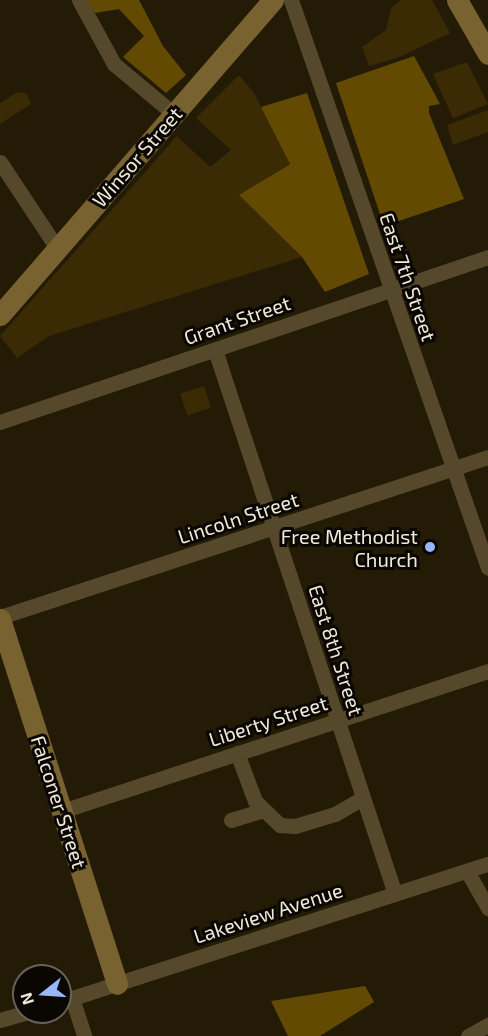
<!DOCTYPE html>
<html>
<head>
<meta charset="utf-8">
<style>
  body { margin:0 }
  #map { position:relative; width:488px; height:1036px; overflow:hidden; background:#241b07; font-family:"Exo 2",sans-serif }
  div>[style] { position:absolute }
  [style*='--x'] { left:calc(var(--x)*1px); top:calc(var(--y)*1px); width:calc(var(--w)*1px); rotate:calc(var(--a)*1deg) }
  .green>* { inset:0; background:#3b2b04; transform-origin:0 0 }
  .forest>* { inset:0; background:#634a02 }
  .street>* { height:15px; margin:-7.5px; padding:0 7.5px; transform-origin:7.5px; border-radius:7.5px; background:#56492b }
  .secondary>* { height:21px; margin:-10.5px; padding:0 10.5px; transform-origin:10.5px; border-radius:10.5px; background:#776230 }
  .dots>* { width:16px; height:16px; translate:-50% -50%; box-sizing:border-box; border:3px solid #0a0702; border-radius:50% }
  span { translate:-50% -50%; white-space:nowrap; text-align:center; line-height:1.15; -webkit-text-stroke:6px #0a0702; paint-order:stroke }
  .street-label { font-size:20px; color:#f0eadd }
  .poi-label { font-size:20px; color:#f0eadd }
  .right { translate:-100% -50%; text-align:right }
  .north { position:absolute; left:12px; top:964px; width:60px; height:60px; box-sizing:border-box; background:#0a0702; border:2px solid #66625a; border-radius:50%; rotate:253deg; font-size:16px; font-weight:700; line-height:24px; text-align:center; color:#f0eadd }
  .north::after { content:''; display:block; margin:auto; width:21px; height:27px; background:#97b6fd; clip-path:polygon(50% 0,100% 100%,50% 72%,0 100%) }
</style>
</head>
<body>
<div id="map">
  <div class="green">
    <div style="clip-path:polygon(402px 0,432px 0,450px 33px,397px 58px,369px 66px,362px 47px,386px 30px,391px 8px)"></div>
    <div style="clip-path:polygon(467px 62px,488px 104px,453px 118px,433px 74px)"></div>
    <div style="clip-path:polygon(239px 75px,254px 93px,290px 163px,240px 196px,302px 257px,49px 336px,17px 358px,0 336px,177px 136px,210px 167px,231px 150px,196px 118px)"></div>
    <div style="clip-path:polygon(18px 92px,27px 94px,31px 104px,0 124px,0 103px)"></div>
    <div style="clip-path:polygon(488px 110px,488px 132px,453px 145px,447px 125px)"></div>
    <div style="left:204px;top:386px;width:23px;height:25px;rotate:72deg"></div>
  </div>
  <div class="forest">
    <div style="clip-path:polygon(87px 0,139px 0,163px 46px,186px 75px,166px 93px,123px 57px,144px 36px,119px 9px,95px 13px)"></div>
    <div style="clip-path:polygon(414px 56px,440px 104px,429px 106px,429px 113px,464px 199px,384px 226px,336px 83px)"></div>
    <div style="clip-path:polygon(307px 93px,369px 274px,325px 292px,302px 257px,239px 195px,290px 164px,261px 107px)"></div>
    <div style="clip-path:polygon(365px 986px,374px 1002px,320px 1036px,288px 1036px,271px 1001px)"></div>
  </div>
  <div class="street">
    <div style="--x:79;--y:0;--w:73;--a:61.3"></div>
    <div style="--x:114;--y:64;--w:78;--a:39.8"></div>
    <div style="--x:291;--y:0;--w:601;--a:70.87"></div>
    <div style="--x:0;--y:162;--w:103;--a:56.5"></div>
    <div style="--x:215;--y:350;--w:573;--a:71.69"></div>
    <div style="--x:0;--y:422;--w:515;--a:-18.68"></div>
    <div style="--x:0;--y:617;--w:514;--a:-18.15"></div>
    <div style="--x:237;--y:753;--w:51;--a:69.4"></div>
    <div style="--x:255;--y:801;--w:35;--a:44"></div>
    <div style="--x:280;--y:825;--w:15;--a:4"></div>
    <div style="--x:295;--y:826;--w:42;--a:-16.7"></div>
    <div style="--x:335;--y:814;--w:32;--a:-30"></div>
    <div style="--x:62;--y:811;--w:448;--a:-18.2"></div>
    <div style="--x:231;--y:820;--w:31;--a:-17"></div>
    <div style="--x:467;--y:871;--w:43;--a:60.4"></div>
    <div style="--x:72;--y:998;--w:40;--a:72"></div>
    <div style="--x:60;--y:1002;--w:450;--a:-17.9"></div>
    <div style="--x:0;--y:1020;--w:29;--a:-16"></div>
    <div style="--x:468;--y:1036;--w:23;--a:-29"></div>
  </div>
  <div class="secondary">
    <div style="--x:457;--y:0;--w:62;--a:60.1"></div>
    <div style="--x:0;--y:315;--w:417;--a:-49.1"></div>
    <div style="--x:0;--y:619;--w:383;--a:72.2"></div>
  </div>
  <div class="dots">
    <div style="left:430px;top:547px;background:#97b6fd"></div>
  </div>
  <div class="street-label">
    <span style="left:137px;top:157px;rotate:-49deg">Winsor Street</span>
    <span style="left:408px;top:277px;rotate:71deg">East 7th Street</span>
    <span style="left:237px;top:320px;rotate:-19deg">Grant Street</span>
    <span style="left:238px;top:518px;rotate:-18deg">Lincoln Street</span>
    <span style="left:336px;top:650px;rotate:72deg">East 8th Street</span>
    <span style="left:268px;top:721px;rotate:-18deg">Liberty Street</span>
    <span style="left:59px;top:802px;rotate:72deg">Falconer Street</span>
    <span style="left:268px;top:913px;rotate:-18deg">Lakeview Avenue</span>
  </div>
  <div class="poi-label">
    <span class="right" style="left:418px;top:548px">Free Methodist<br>Church</span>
  </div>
  <div class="north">N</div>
</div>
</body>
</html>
